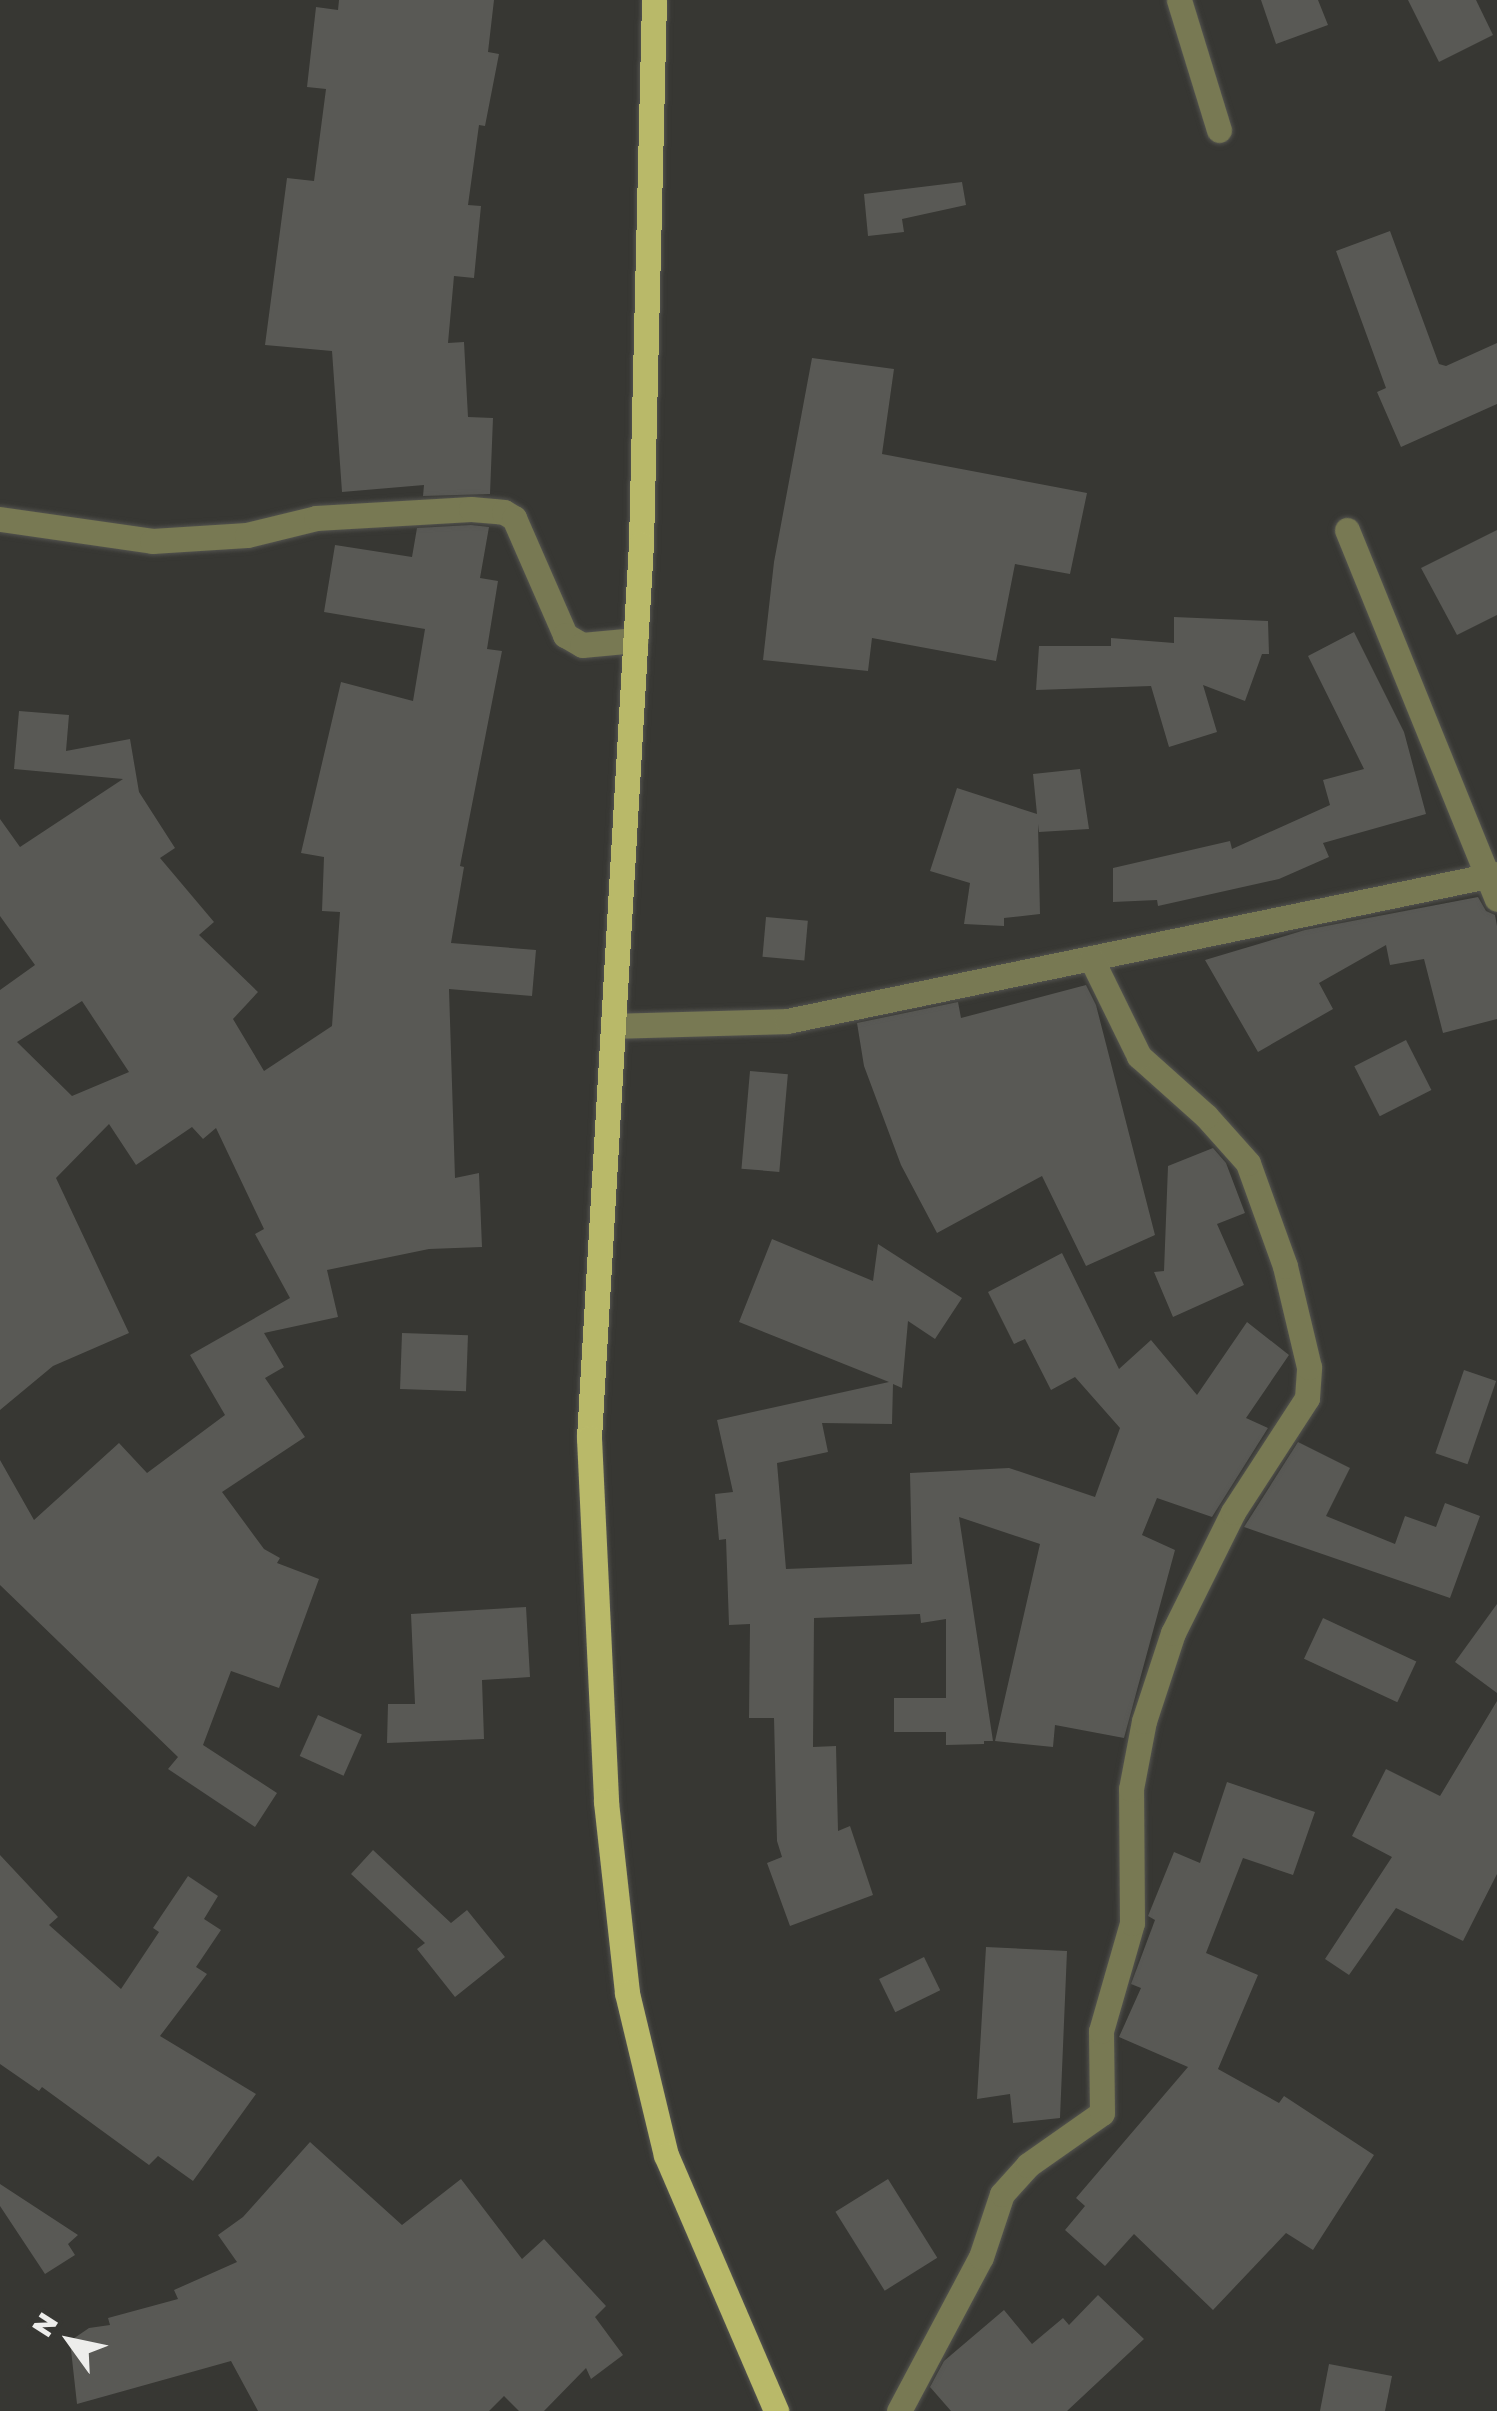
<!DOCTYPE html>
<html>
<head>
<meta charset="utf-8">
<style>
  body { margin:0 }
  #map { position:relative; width:1497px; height:2411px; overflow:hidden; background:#373733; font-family:"Golos Text",sans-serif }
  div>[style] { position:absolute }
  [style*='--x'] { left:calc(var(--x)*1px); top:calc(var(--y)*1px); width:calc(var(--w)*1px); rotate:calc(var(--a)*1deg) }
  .building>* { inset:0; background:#595955; transform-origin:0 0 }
  .roads { filter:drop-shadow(0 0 2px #545450) drop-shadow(0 0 2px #545450) }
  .minor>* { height:25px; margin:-12.5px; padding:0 12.5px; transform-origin:12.5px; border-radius:12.5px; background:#787953 }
  .major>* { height:25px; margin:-12.5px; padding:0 12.5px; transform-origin:12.5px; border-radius:12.5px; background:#b9b969 }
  span { translate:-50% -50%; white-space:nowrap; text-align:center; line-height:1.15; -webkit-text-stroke:8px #373733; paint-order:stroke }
  .north { position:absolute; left:20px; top:2291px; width:100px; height:100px; -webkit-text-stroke:8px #373733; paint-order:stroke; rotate:303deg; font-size:28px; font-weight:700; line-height:40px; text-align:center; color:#ededeb }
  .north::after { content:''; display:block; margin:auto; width:35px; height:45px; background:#ededeb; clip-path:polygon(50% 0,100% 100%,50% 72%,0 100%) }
</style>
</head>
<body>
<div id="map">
  <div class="building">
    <div style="clip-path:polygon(339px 0,494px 0,488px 52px,499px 54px,485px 126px,479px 125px,468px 205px,481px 206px,474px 278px,454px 276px,448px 343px,464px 342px,468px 417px,493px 418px,490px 494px,423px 496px,424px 485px,342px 492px,332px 351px,265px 345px,287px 178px,314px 181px,326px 89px,307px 87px,316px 7px,338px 10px)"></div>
    <div style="clip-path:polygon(1261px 0,1318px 0,1328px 25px,1276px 44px)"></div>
    <div style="clip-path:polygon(1408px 0,1476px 0,1493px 35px,1439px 62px)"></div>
    <div style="clip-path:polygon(962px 182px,966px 205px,902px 219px,904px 232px,868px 236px,864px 194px)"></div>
    <div style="clip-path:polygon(1390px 231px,1439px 364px,1446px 366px,1497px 343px,1497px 404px,1401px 447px,1377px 392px,1386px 388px,1336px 251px)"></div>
    <div style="clip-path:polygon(812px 358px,894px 369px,882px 454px,1087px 493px,1070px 574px,1015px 564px,996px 661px,872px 638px,868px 671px,763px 660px,774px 562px)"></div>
    <div style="clip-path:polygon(evenodd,471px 525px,489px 527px,480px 578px,498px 581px,487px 649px,502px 651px,460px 866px,464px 867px,451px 943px,536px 950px,532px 996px,449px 989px,455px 1178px,479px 1173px,482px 1247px,429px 1249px,327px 1270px,338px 1317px,264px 1333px,284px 1367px,265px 1378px,305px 1437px,222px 1492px,264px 1549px,280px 1558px,277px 1563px,319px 1579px,279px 1688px,231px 1671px,203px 1745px,277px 1793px,255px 1827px,168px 1769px,178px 1757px,0 1585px,0 1460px,34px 1520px,119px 1443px,147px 1473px,225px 1415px,190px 1355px,290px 1298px,255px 1234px,264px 1229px,216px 1128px,203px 1139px,192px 1127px,136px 1165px,109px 1124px,56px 1178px,129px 1333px,53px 1366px,0 1410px,0 990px,35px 965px,0 916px,0 819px,20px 847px,123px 779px,14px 769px,19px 711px,69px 715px,66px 751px,130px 739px,139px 792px,175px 848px,160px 858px,214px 922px,199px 935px,258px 992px,233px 1019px,264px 1071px,332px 1026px,340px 912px,322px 911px,324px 857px,301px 853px,341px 682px,413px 701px,425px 629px,324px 612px,335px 545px,412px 557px,417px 528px,471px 525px,82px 1001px,129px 1072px,72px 1096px,17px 1042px,82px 1001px)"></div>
    <div style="clip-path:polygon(1497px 530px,1497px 615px,1457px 635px,1421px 568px)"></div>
    <div style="clip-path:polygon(1174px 617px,1268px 621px,1269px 654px,1262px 654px,1245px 701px,1203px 685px,1217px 732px,1169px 747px,1151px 686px,1036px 690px,1039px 646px,1111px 646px,1111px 638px,1174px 643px)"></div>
    <div style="clip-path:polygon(1354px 632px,1404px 732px,1426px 814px,1323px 843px,1329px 857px,1279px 879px,1158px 906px,1157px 900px,1113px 902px,1113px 868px,1230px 841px,1232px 849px,1330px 805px,1323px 780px,1364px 769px,1308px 656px)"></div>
    <div style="clip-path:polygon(1080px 769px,1089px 829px,1039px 832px,1038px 824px,1040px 914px,1004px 918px,1004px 926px,964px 924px,970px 883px,930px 871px,957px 788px,1037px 814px,1033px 774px)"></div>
    <div style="clip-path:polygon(1478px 897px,1486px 911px,1495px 915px,1497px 926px,1497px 1019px,1443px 1033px,1424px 959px,1390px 965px,1386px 945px,1319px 983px,1333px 1009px,1258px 1052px,1205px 960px,1305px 930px)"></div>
    <div style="left:766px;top:917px;width:42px;height:40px;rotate:5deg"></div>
    <div style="clip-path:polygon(1086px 985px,1096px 1005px,1155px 1235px,1086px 1266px,1042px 1176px,937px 1233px,901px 1165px,864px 1066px,857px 1023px,958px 1002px,961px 1018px)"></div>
    <div style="left:1406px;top:1040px;width:56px;height:58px;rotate:63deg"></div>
    <div style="left:750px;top:1071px;width:38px;height:98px;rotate:5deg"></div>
    <div style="clip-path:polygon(1213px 1148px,1226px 1163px,1245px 1213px,1217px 1224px,1244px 1285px,1173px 1317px,1154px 1272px,1164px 1271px,1168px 1166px)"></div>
    <div style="clip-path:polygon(772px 1239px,873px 1281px,878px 1244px,962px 1298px,935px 1339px,908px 1321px,902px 1388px,893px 1384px,892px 1424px,822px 1423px,828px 1452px,777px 1463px,786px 1569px,912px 1564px,910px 1473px,1009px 1468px,1095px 1497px,1120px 1428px,1075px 1377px,1051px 1390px,1025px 1339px,1014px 1344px,988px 1292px,1062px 1253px,1119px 1369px,1151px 1340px,1197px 1395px,1247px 1322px,1289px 1355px,1246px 1418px,1268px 1428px,1212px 1517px,1157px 1498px,1142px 1535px,1175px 1550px,1124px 1738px,1055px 1725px,1053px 1747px,995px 1741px,1040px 1544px,959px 1517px,993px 1741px,984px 1741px,984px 1744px,946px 1745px,946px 1732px,894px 1732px,894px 1698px,946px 1698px,946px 1619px,921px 1623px,920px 1614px,814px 1618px,813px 1747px,836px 1746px,838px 1831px,850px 1826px,873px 1895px,790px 1926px,767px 1863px,782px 1857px,777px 1841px,774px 1718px,749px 1718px,750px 1624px,729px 1625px,726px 1539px,719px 1540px,715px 1494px,733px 1492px,717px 1420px,889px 1382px,739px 1322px)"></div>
    <div style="left:402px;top:1333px;width:66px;height:56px;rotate:2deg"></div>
    <div style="left:1464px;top:1370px;width:34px;height:88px;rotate:19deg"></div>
    <div style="clip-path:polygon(1298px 1442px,1350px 1468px,1326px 1516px,1395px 1544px,1405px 1516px,1436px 1527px,1445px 1503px,1480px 1516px,1450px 1598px,1244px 1527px)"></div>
    <div style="clip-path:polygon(1497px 1604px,1497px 1693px,1455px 1662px)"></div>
    <div style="clip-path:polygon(526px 1607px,530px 1677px,482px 1680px,484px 1739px,387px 1743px,388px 1704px,415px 1704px,411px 1614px)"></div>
    <div style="left:1323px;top:1618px;width:103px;height:45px;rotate:25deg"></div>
    <div style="clip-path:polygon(1497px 1701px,1497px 1874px,1463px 1941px,1396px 1908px,1349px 1975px,1325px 1959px,1392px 1857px,1352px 1836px,1386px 1769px,1440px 1796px)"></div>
    <div style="left:318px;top:1715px;width:48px;height:45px;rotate:24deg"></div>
    <div style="clip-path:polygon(1227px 1782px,1315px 1812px,1293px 1875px,1243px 1858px,1206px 1953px,1258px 1975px,1218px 2069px,1279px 2103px,1284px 2096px,1374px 2155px,1313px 2250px,1286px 2233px,1213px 2310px,1134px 2234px,1105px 2266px,1065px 2230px,1085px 2206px,1076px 2198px,1188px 2067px,1119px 2037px,1141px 1988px,1131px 1984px,1155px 1920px,1148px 1916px,1174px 1852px,1200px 1863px)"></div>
    <div style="clip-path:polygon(373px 1850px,451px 1923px,467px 1910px,505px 1957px,455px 1997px,417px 1949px,425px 1943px,351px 1874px)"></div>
    <div style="clip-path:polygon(0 1855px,58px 1917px,49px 1925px,121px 1989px,159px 1932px,153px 1928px,188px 1876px,218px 1896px,204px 1919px,221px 1930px,196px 1967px,207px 1974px,160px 2036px,256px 2094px,193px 2181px,158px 2156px,149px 2165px,42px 2087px,39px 2091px,0 2064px)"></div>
    <div style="clip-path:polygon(986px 1947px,1067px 1951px,1060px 2118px,1013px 2123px,1010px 2094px,977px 2099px)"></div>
    <div style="left:924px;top:1957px;width:37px;height:50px;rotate:64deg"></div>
    <div style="clip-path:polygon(310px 2142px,402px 2225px,461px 2179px,522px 2259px,544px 2239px,606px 2306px,595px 2317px,623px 2355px,591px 2379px,586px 2368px,544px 2411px,519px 2411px,504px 2396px,489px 2411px,258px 2411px,231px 2361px,77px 2404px,70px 2341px,89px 2328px,110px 2325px,108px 2318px,178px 2299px,174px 2290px,237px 2262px,218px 2235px,243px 2217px)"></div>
    <div style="left:888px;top:2179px;width:93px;height:62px;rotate:58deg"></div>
    <div style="clip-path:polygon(0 2184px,78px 2235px,68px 2244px,75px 2255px,45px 2274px,0 2206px)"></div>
    <div style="clip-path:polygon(1098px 2295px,1144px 2339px,1067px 2411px,951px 2411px,930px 2387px,944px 2361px,1004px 2310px,1032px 2344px,1063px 2318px,1069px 2325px)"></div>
    <div style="clip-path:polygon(1329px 2364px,1392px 2376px,1385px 2411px,1320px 2411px)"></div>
  </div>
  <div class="roads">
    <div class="minor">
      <div style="--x:1179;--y:0;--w:136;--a:72.9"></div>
      <div style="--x:0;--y:519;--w:154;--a:8.2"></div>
      <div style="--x:152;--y:541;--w:95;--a:-3.6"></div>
      <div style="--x:247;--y:535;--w:71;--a:-13.8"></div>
      <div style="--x:316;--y:518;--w:155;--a:-3.3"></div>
      <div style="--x:471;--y:509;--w:33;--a:5"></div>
      <div style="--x:504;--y:512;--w:12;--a:31"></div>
      <div style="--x:514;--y:518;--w:128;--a:66.4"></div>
      <div style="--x:565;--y:635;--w:20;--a:30"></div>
      <div style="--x:582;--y:645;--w:54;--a:-5.3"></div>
      <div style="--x:1347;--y:530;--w:398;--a:67.9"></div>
      <div style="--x:613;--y:1026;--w:174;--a:-1.6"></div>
      <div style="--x:787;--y:1021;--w:725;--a:-11.7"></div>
      <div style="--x:899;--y:2411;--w:174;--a:-62"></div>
      <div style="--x:981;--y:2257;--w:66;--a:-71.6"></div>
      <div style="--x:1002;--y:2194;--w:39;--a:-48"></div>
      <div style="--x:1028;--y:2165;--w:90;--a:-35.1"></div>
      <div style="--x:1102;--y:2113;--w:82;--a:-90.7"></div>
      <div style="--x:1101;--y:2031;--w:112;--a:-74"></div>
      <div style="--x:1132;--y:1923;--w:134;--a:-90.4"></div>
      <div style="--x:1131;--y:1789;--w:69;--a:-79.2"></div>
      <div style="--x:1144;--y:1721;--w:93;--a:-71.8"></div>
      <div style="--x:1173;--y:1633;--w:135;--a:-63.6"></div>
      <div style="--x:1233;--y:1512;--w:136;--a:-57"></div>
      <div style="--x:1307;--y:1398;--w:31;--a:-86"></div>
      <div style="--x:1309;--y:1367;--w:104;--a:-103.4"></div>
      <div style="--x:1285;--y:1266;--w:109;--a:-109.8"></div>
      <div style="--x:1248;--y:1163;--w:63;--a:-131.8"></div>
      <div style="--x:1206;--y:1116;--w:90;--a:-138.2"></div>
      <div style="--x:1139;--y:1056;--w:109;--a:-116.1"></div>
    </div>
    <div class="major">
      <div style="--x:654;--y:0;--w:544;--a:91.37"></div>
      <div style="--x:641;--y:544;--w:896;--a:93.33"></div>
      <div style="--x:589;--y:1438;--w:364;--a:87.3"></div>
      <div style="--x:606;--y:1802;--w:192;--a:83.7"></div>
      <div style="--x:627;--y:1993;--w:167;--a:76.5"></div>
      <div style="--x:666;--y:2155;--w:279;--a:66.7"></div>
    </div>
  </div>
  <div class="north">N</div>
</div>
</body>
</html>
